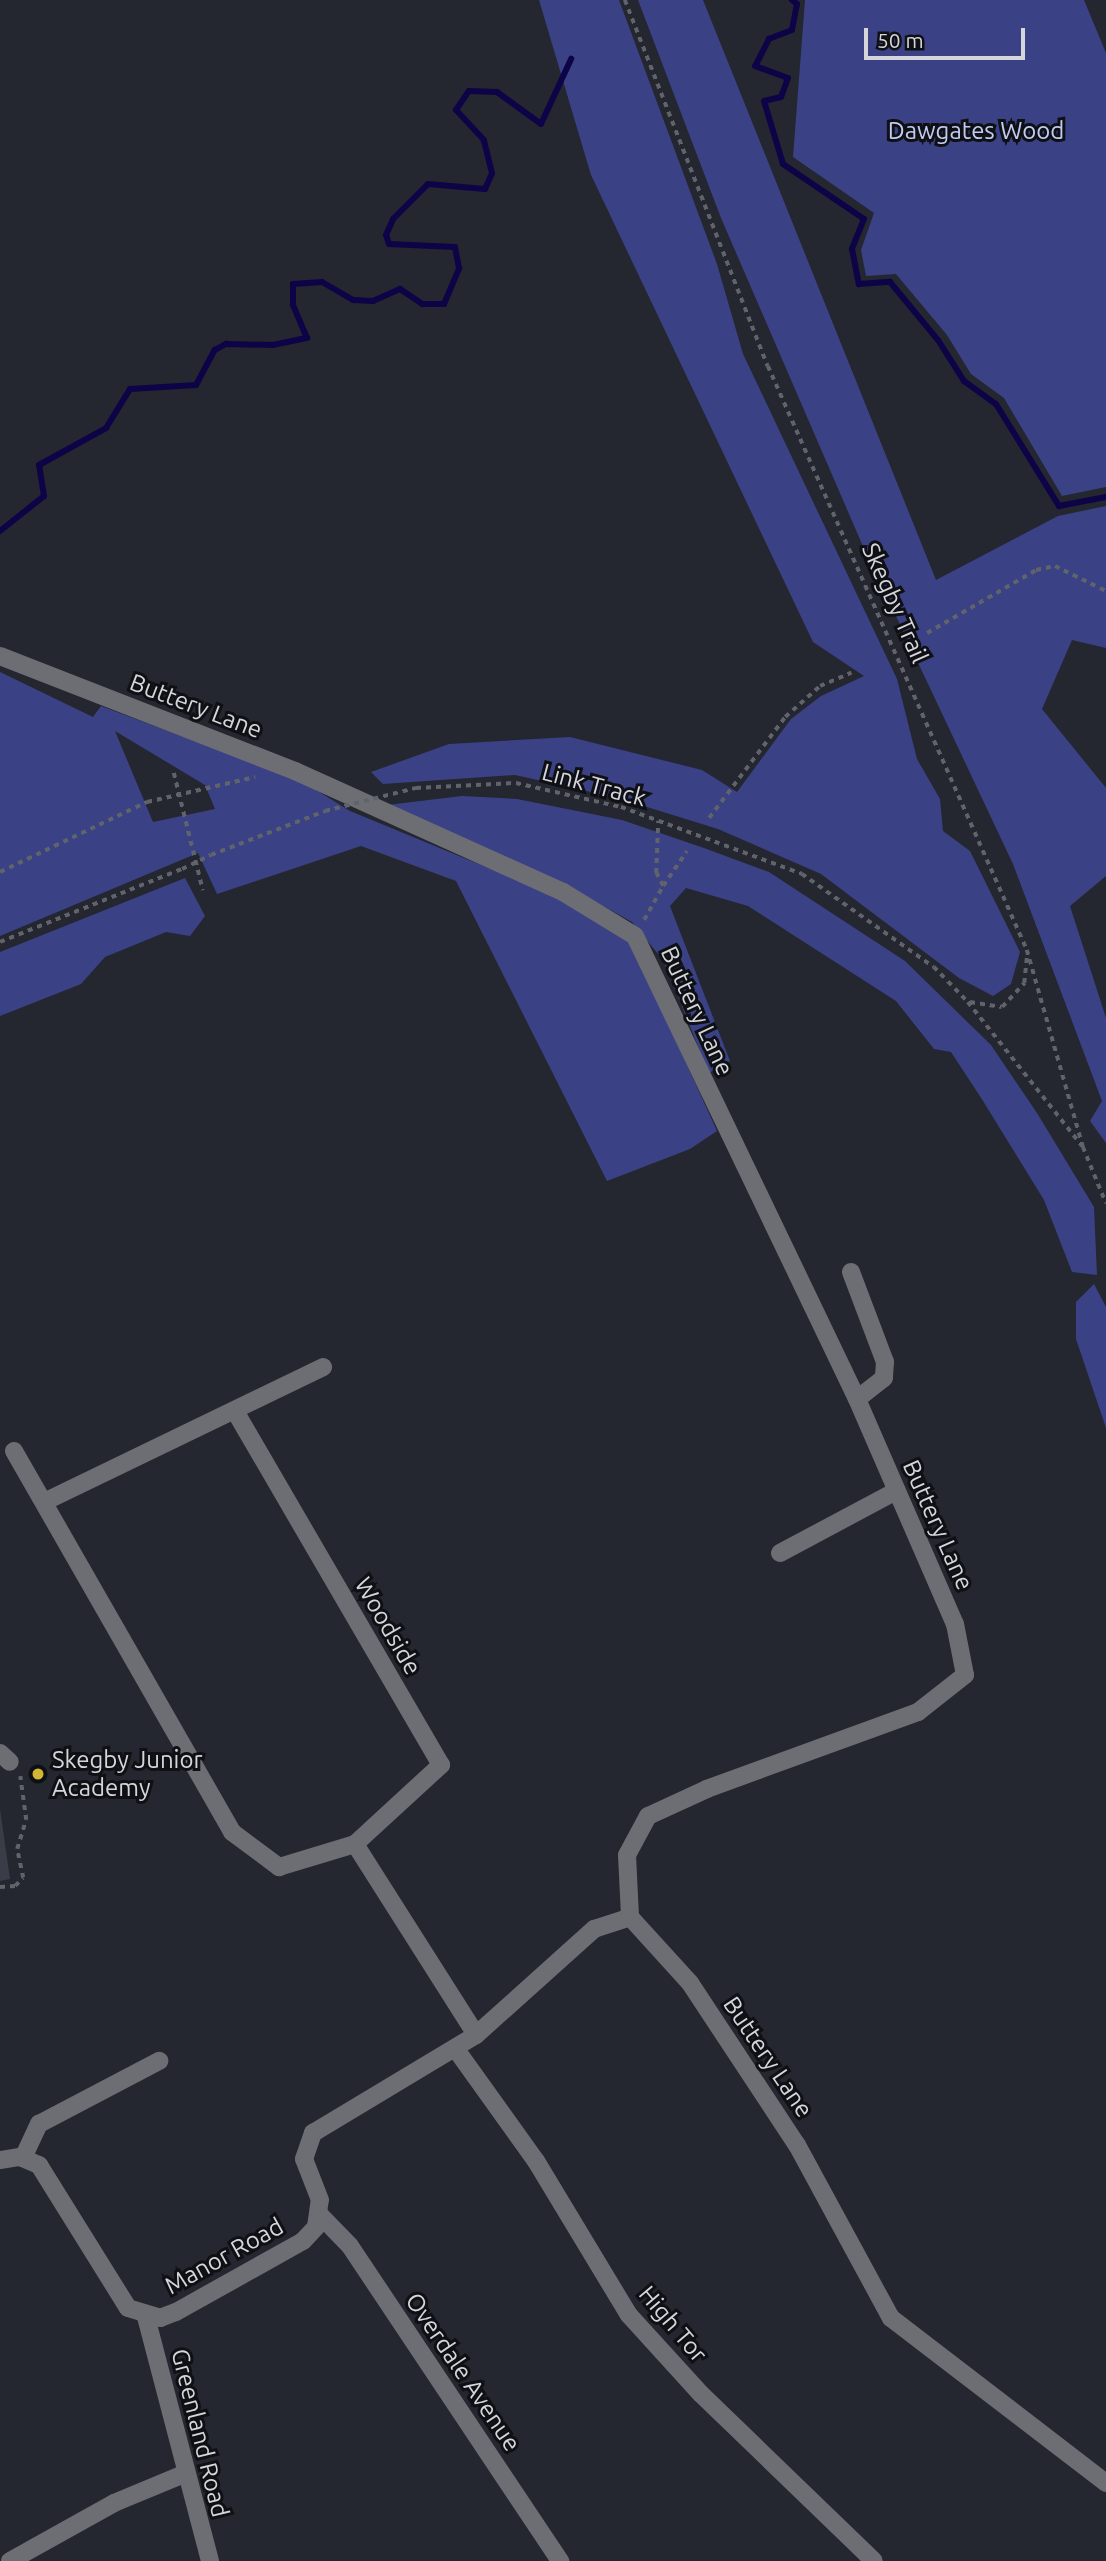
<!DOCTYPE html>
<html>
<head>
<meta charset="utf-8">
<style>
  body { margin:0 }
  #map { position:relative; width:1106px; height:2561px; overflow:hidden; background:#242630; font-family:Ubuntu,sans-serif }
  div>[style] { position:absolute }
  [style*='--x'] { left:calc(var(--x)*1px); top:calc(var(--y)*1px); width:calc(var(--w)*1px); rotate:calc(var(--a)*1deg) }
  .green>* { inset:0; background:#3a4285 }
  .stream>* { height:6px; margin:-3px; padding:0 3px; transform-origin:3px; border-radius:3px; background:#0d0447 }
  .building>* { inset:0; background:#3a3c47 }
  .path>* { height:3.5px; margin-top:-1.75px; transform-origin:0; background:repeating-linear-gradient(90deg,#61636b 0 5px,transparent 0 10px) }
  .minor>* { height:18px; margin:-9px; padding:0 9px; transform-origin:9px; border-radius:9px; background:#6d6e73 }
  .path-bridge>* { height:3.5px; margin-top:-1.75px; transform-origin:0; background:repeating-linear-gradient(90deg,#61636b 0 5px,transparent 0 10px) }
  .dots>* { width:19px; height:19px; translate:-50% -50%; box-sizing:border-box; border:4px solid #0f1014; border-radius:50% }
  span { translate:-50% -50%; white-space:nowrap; text-align:center; line-height:1.15; -webkit-text-stroke:6px #0f1014; paint-order:stroke }
  .park-label { font-size:24px; color:#c1caf3 }
  .street-label { font-size:24px; color:#d4d6dc }
  .poi-label { font-size:24px; color:#d4d6dc }
  .left { translate:0 -50%; text-align:left }
  .scale { position:absolute; left:864px; top:28px; width:161px; height:32px; box-sizing:border-box; border:4px solid #d4d6dc; border-top:0; padding-left:9px; font-size:21px; line-height:24px; white-space:nowrap; color:#d4d6dc; -webkit-text-stroke:5px #0f1014; paint-order:stroke }
</style>
</head>
<body>
<div id="map">
  <div class="green">
    <div style="clip-path:polygon(539px 0,619px 0,717px 264px,743px 354px,897px 679px,917px 759px,940px 799px,943px 831px,970px 851px,1020px 952px,1011px 984px,993px 996px,959px 978px,821px 874px,718px 829px,618px 798px,515px 775px,383px 784px,371px 772px,449px 744px,570px 737px,702px 770px,737px 792px,791px 719px,821px 696px,864px 676px,813px 642px,591px 175px)"></div>
    <div style="clip-path:polygon(638px 0,703px 0,936px 580px,1058px 516px,1106px 506px,1106px 648px,1072px 640px,1042px 709px,1106px 788px,1106px 876px,1070px 906px,1106px 1018px,1106px 1143px,1090px 1121px,1102px 1101px,1013px 864px,862px 544px,721px 218px)"></div>
    <div style="clip-path:polygon(805px 0,1084px 0,1106px 53px,1106px 487px,1062px 496px,1004px 398px,971px 374px,947px 335px,896px 274px,866px 276px,861px 250px,874px 213px,793px 157px)"></div>
    <div style="clip-path:polygon(evenodd,0 672px,93px 717px,101px 706px,303px 782px,350px 811px,561px 898px,631px 942px,717px 1131px,690px 1149px,607px 1181px,456px 881px,361px 846px,217px 894px,198px 853px,0 936px,0 672px,115px 731px,205px 785px,215px 809px,153px 822px,115px 731px)"></div>
    <div style="clip-path:polygon(462px 796px,517px 799px,622px 820px,704px 848px,769px 872px,905px 961px,991px 1045px,1037px 1113px,1094px 1207px,1097px 1275px,1072px 1272px,1044px 1200px,983px 1101px,951px 1052px,934px 1049px,896px 1001px,748px 906px,686px 888px,670px 906px,730px 1061px,709px 1073px,663px 960px,632px 922px,564px 884px,387px 805px)"></div>
    <div style="clip-path:polygon(185px 878px,205px 916px,190px 936px,166px 932px,105px 957px,81px 984px,0 1016px,0 952px)"></div>
    <div style="clip-path:polygon(1094px 1284px,1106px 1307px,1106px 1428px,1076px 1339px,1076px 1302px)"></div>
  </div>
  <div class="stream">
    <div style="--x:792;--y:0;--w:6;--a:39"></div>
    <div style="--x:797;--y:4;--w:26;--a:101"></div>
    <div style="--x:792;--y:30;--w:25;--a:159"></div>
    <div style="--x:769;--y:39;--w:30;--a:117"></div>
    <div style="--x:755;--y:66;--w:35;--a:20"></div>
    <div style="--x:788;--y:78;--w:20;--a:110"></div>
    <div style="--x:781;--y:97;--w:17;--a:167"></div>
    <div style="--x:764;--y:101;--w:66;--a:73.2"></div>
    <div style="--x:783;--y:164;--w:98;--a:34.2"></div>
    <div style="--x:864;--y:219;--w:32;--a:112"></div>
    <div style="--x:852;--y:249;--w:36;--a:79"></div>
    <div style="--x:859;--y:284;--w:31;--a:-4"></div>
    <div style="--x:890;--y:282;--w:75;--a:50.4"></div>
    <div style="--x:938;--y:340;--w:49;--a:57.6"></div>
    <div style="--x:964;--y:381;--w:39;--a:36"></div>
    <div style="--x:996;--y:404;--w:120;--a:58.3"></div>
    <div style="--x:1059;--y:506;--w:48;--a:-10.8"></div>
    <div style="--x:0;--y:531;--w:56;--a:-38.5"></div>
    <div style="--x:44;--y:496;--w:31;--a:-99"></div>
    <div style="--x:39;--y:465;--w:77;--a:-28.9"></div>
    <div style="--x:106;--y:428;--w:46;--a:-58.4"></div>
    <div style="--x:130;--y:389;--w:66;--a:-3.5"></div>
    <div style="--x:196;--y:385;--w:40;--a:-62"></div>
    <div style="--x:215;--y:350;--w:13;--a:-29"></div>
    <div style="--x:226;--y:344;--w:47;--a:1.2"></div>
    <div style="--x:273;--y:345;--w:35;--a:-12"></div>
    <div style="--x:307;--y:338;--w:36;--a:-113"></div>
    <div style="--x:293;--y:305;--w:21;--a:-90"></div>
    <div style="--x:293;--y:284;--w:29;--a:-4"></div>
    <div style="--x:322;--y:282;--w:36;--a:30"></div>
    <div style="--x:353;--y:300;--w:20;--a:3"></div>
    <div style="--x:373;--y:301;--w:30;--a:-24"></div>
    <div style="--x:400;--y:289;--w:27;--a:34"></div>
    <div style="--x:422;--y:304;--w:22;--a:0"></div>
    <div style="--x:444;--y:304;--w:39;--a:-67"></div>
    <div style="--x:459;--y:268;--w:21;--a:-101"></div>
    <div style="--x:455;--y:247;--w:66;--a:-177.4"></div>
    <div style="--x:389;--y:244;--w:9;--a:-108"></div>
    <div style="--x:386;--y:235;--w:17;--a:-66"></div>
    <div style="--x:393;--y:219;--w:49;--a:-45"></div>
    <div style="--x:428;--y:184;--w:57;--a:5"></div>
    <div style="--x:485;--y:189;--w:17;--a:-66"></div>
    <div style="--x:492;--y:173;--w:34;--a:-104"></div>
    <div style="--x:484;--y:140;--w:41;--a:-133"></div>
    <div style="--x:456;--y:110;--w:23;--a:-56"></div>
    <div style="--x:469;--y:91;--w:28;--a:2"></div>
    <div style="--x:497;--y:92;--w:54;--a:36"></div>
    <div style="--x:541;--y:124;--w:72;--a:-65.2"></div>
  </div>
  <div class="building">
    <div style="clip-path:polygon(0 1809px,10px 1879px,0 1881px)"></div>
  </div>
  <div class="path">
    <div style="--x:625;--y:0;--w:393;--a:68.7"></div>
    <div style="--x:768;--y:366;--w:639;--a:66.08"></div>
    <div style="--x:1027;--y:950;--w:205;--a:74.1"></div>
    <div style="--x:1083;--y:1147;--w:61;--a:67.7"></div>
    <div style="--x:927;--y:633;--w:126;--a:-30"></div>
    <div style="--x:1036;--y:570;--w:19;--a:-12"></div>
    <div style="--x:1055;--y:566;--w:57;--a:26.1"></div>
    <div style="--x:174;--y:773;--w:121;--a:76.1"></div>
    <div style="--x:416;--y:788;--w:100;--a:-2.9"></div>
    <div style="--x:516;--y:783;--w:108;--a:12.9"></div>
    <div style="--x:621;--y:807;--w:193;--a:20.3"></div>
    <div style="--x:802;--y:874;--w:161;--a:35.2"></div>
    <div style="--x:934;--y:967;--w:49;--a:45.8"></div>
    <div style="--x:968;--y:1002;--w:184;--a:51.6"></div>
    <div style="--x:709;--y:818;--w:126;--a:-53"></div>
    <div style="--x:785;--y:717;--w:47;--a:-41.5"></div>
    <div style="--x:820;--y:686;--w:34;--a:-23"></div>
    <div style="--x:211;--y:855;--w:122;--a:-21.1"></div>
    <div style="--x:0;--y:872;--w:163;--a:-25.5"></div>
    <div style="--x:147;--y:802;--w:111;--a:-13"></div>
    <div style="--x:663;--y:886;--w:42;--a:-55.6"></div>
    <div style="--x:644;--y:920;--w:39;--a:-61"></div>
    <div style="--x:663;--y:886;--w:15;--a:-118"></div>
    <div style="--x:656;--y:873;--w:52;--a:-87.8"></div>
    <div style="--x:0;--y:942;--w:196;--a:-21.9"></div>
    <div style="--x:970;--y:1002;--w:32;--a:9"></div>
    <div style="--x:1002;--y:1007;--w:33;--a:-47"></div>
    <div style="--x:1024;--y:983;--w:29;--a:-84"></div>
    <div style="--x:0;--y:1887;--w:15;--a:-4"></div>
    <div style="--x:15;--y:1886;--w:11;--a:-45"></div>
    <div style="--x:23;--y:1878;--w:30;--a:-102"></div>
    <div style="--x:17;--y:1849;--w:30;--a:-73"></div>
    <div style="--x:26;--y:1820;--w:44;--a:-97.8"></div>
  </div>
  <div class="minor">
    <div style="--x:0;--y:656;--w:317;--a:21.3"></div>
    <div style="--x:295;--y:771;--w:294;--a:24.3"></div>
    <div style="--x:563;--y:892;--w:84;--a:31.4"></div>
    <div style="--x:635;--y:936;--w:513;--a:64.38"></div>
    <div style="--x:857;--y:1399;--w:245;--a:66.5"></div>
    <div style="--x:955;--y:1624;--w:52;--a:78.9"></div>
    <div style="--x:965;--y:1675;--w:60;--a:141.8"></div>
    <div style="--x:918;--y:1712;--w:225;--a:160"></div>
    <div style="--x:707;--y:1789;--w:65;--a:155.4"></div>
    <div style="--x:648;--y:1816;--w:44;--a:118.3"></div>
    <div style="--x:627;--y:1855;--w:62;--a:87.2"></div>
    <div style="--x:630;--y:1917;--w:89;--a:47.7"></div>
    <div style="--x:690;--y:1983;--w:194;--a:56.6"></div>
    <div style="--x:797;--y:2145;--w:197;--a:61.5"></div>
    <div style="--x:891;--y:2318;--w:271;--a:37.5"></div>
    <div style="--x:851;--y:1272;--w:96;--a:69.3"></div>
    <div style="--x:885;--y:1362;--w:16;--a:94"></div>
    <div style="--x:884;--y:1378;--w:34;--a:142"></div>
    <div style="--x:14;--y:1451;--w:439;--a:60.2"></div>
    <div style="--x:232;--y:1832;--w:59;--a:36.7"></div>
    <div style="--x:279;--y:1867;--w:79;--a:-16.8"></div>
    <div style="--x:355;--y:1844;--w:117;--a:-42.6"></div>
    <div style="--x:441;--y:1765;--w:410;--a:-120.2"></div>
    <div style="--x:44;--y:1502;--w:310;--a:-25.8"></div>
    <div style="--x:780;--y:1553;--w:132;--a:-28.1"></div>
    <div style="--x:0;--y:1753;--w:13;--a:42"></div>
    <div style="--x:355;--y:1844;--w:226;--a:57.6"></div>
    <div style="--x:455;--y:2048;--w:139;--a:54.4"></div>
    <div style="--x:536;--y:2161;--w:180;--a:58.9"></div>
    <div style="--x:629;--y:2315;--w:107;--a:47.7"></div>
    <div style="--x:701;--y:2394;--w:240;--a:44"></div>
    <div style="--x:23;--y:2158;--w:38;--a:-65"></div>
    <div style="--x:39;--y:2124;--w:136;--a:-27.7"></div>
    <div style="--x:0;--y:2160;--w:20;--a:-9"></div>
    <div style="--x:20;--y:2157;--w:21;--a:23"></div>
    <div style="--x:39;--y:2165;--w:168;--a:58.1"></div>
    <div style="--x:128;--y:2308;--w:34;--a:17"></div>
    <div style="--x:160;--y:2318;--w:17;--a:-21"></div>
    <div style="--x:176;--y:2312;--w:145;--a:-29.2"></div>
    <div style="--x:303;--y:2241;--w:19;--a:-47"></div>
    <div style="--x:316;--y:2227;--w:27;--a:-82"></div>
    <div style="--x:320;--y:2200;--w:44;--a:-111.3"></div>
    <div style="--x:304;--y:2159;--w:28;--a:-71"></div>
    <div style="--x:313;--y:2133;--w:190;--a:-31"></div>
    <div style="--x:476;--y:2035;--w:159;--a:-41.9"></div>
    <div style="--x:594;--y:1929;--w:38;--a:-18"></div>
    <div style="--x:320;--y:2215;--w:43;--a:45.9"></div>
    <div style="--x:350;--y:2246;--w:379;--a:56.3"></div>
    <div style="--x:146;--y:2317;--w:252;--a:75.3"></div>
    <div style="--x:10;--y:2561;--w:119;--a:-29.1"></div>
    <div style="--x:114;--y:2503;--w:76;--a:-22.5"></div>
  </div>
  <div class="path-bridge">
    <div style="--x:325;--y:811;--w:94;--a:-14.2"></div>
    <div style="--x:182;--y:869;--w:32;--a:-26"></div>
  </div>
  <div class="dots">
    <div style="left:38px;top:1774px;background:#d4b635"></div>
  </div>
  <div class="park-label">
    <span style="left:976px;top:131px">Dawgates Wood</span>
  </div>
  <div class="street-label">
    <span style="left:895px;top:603px;rotate:66deg">Skegby Trail</span>
    <span style="left:196px;top:706px;rotate:21deg">Buttery Lane</span>
    <span style="left:594px;top:785px;rotate:15deg">Link Track</span>
    <span style="left:697px;top:1011px;rotate:65deg">Buttery Lane</span>
    <span style="left:938px;top:1525px;rotate:66deg">Buttery Lane</span>
    <span style="left:388px;top:1626px;rotate:60deg">Woodside</span>
    <span style="left:768px;top:2057px;rotate:56deg">Buttery Lane</span>
    <span style="left:224px;top:2256px;rotate:-29deg">Manor Road</span>
    <span style="left:673px;top:2324px;rotate:50deg">High Tor</span>
    <span style="left:463px;top:2372px;rotate:56deg">Overdale Avenue</span>
    <span style="left:200px;top:2433px;rotate:76deg">Greenland Road</span>
  </div>
  <div class="poi-label">
    <span class="left" style="left:52px;top:1774px">Skegby Junior<br>Academy</span>
  </div>
  <div class="scale">50 m</div>
</div>
</body>
</html>
